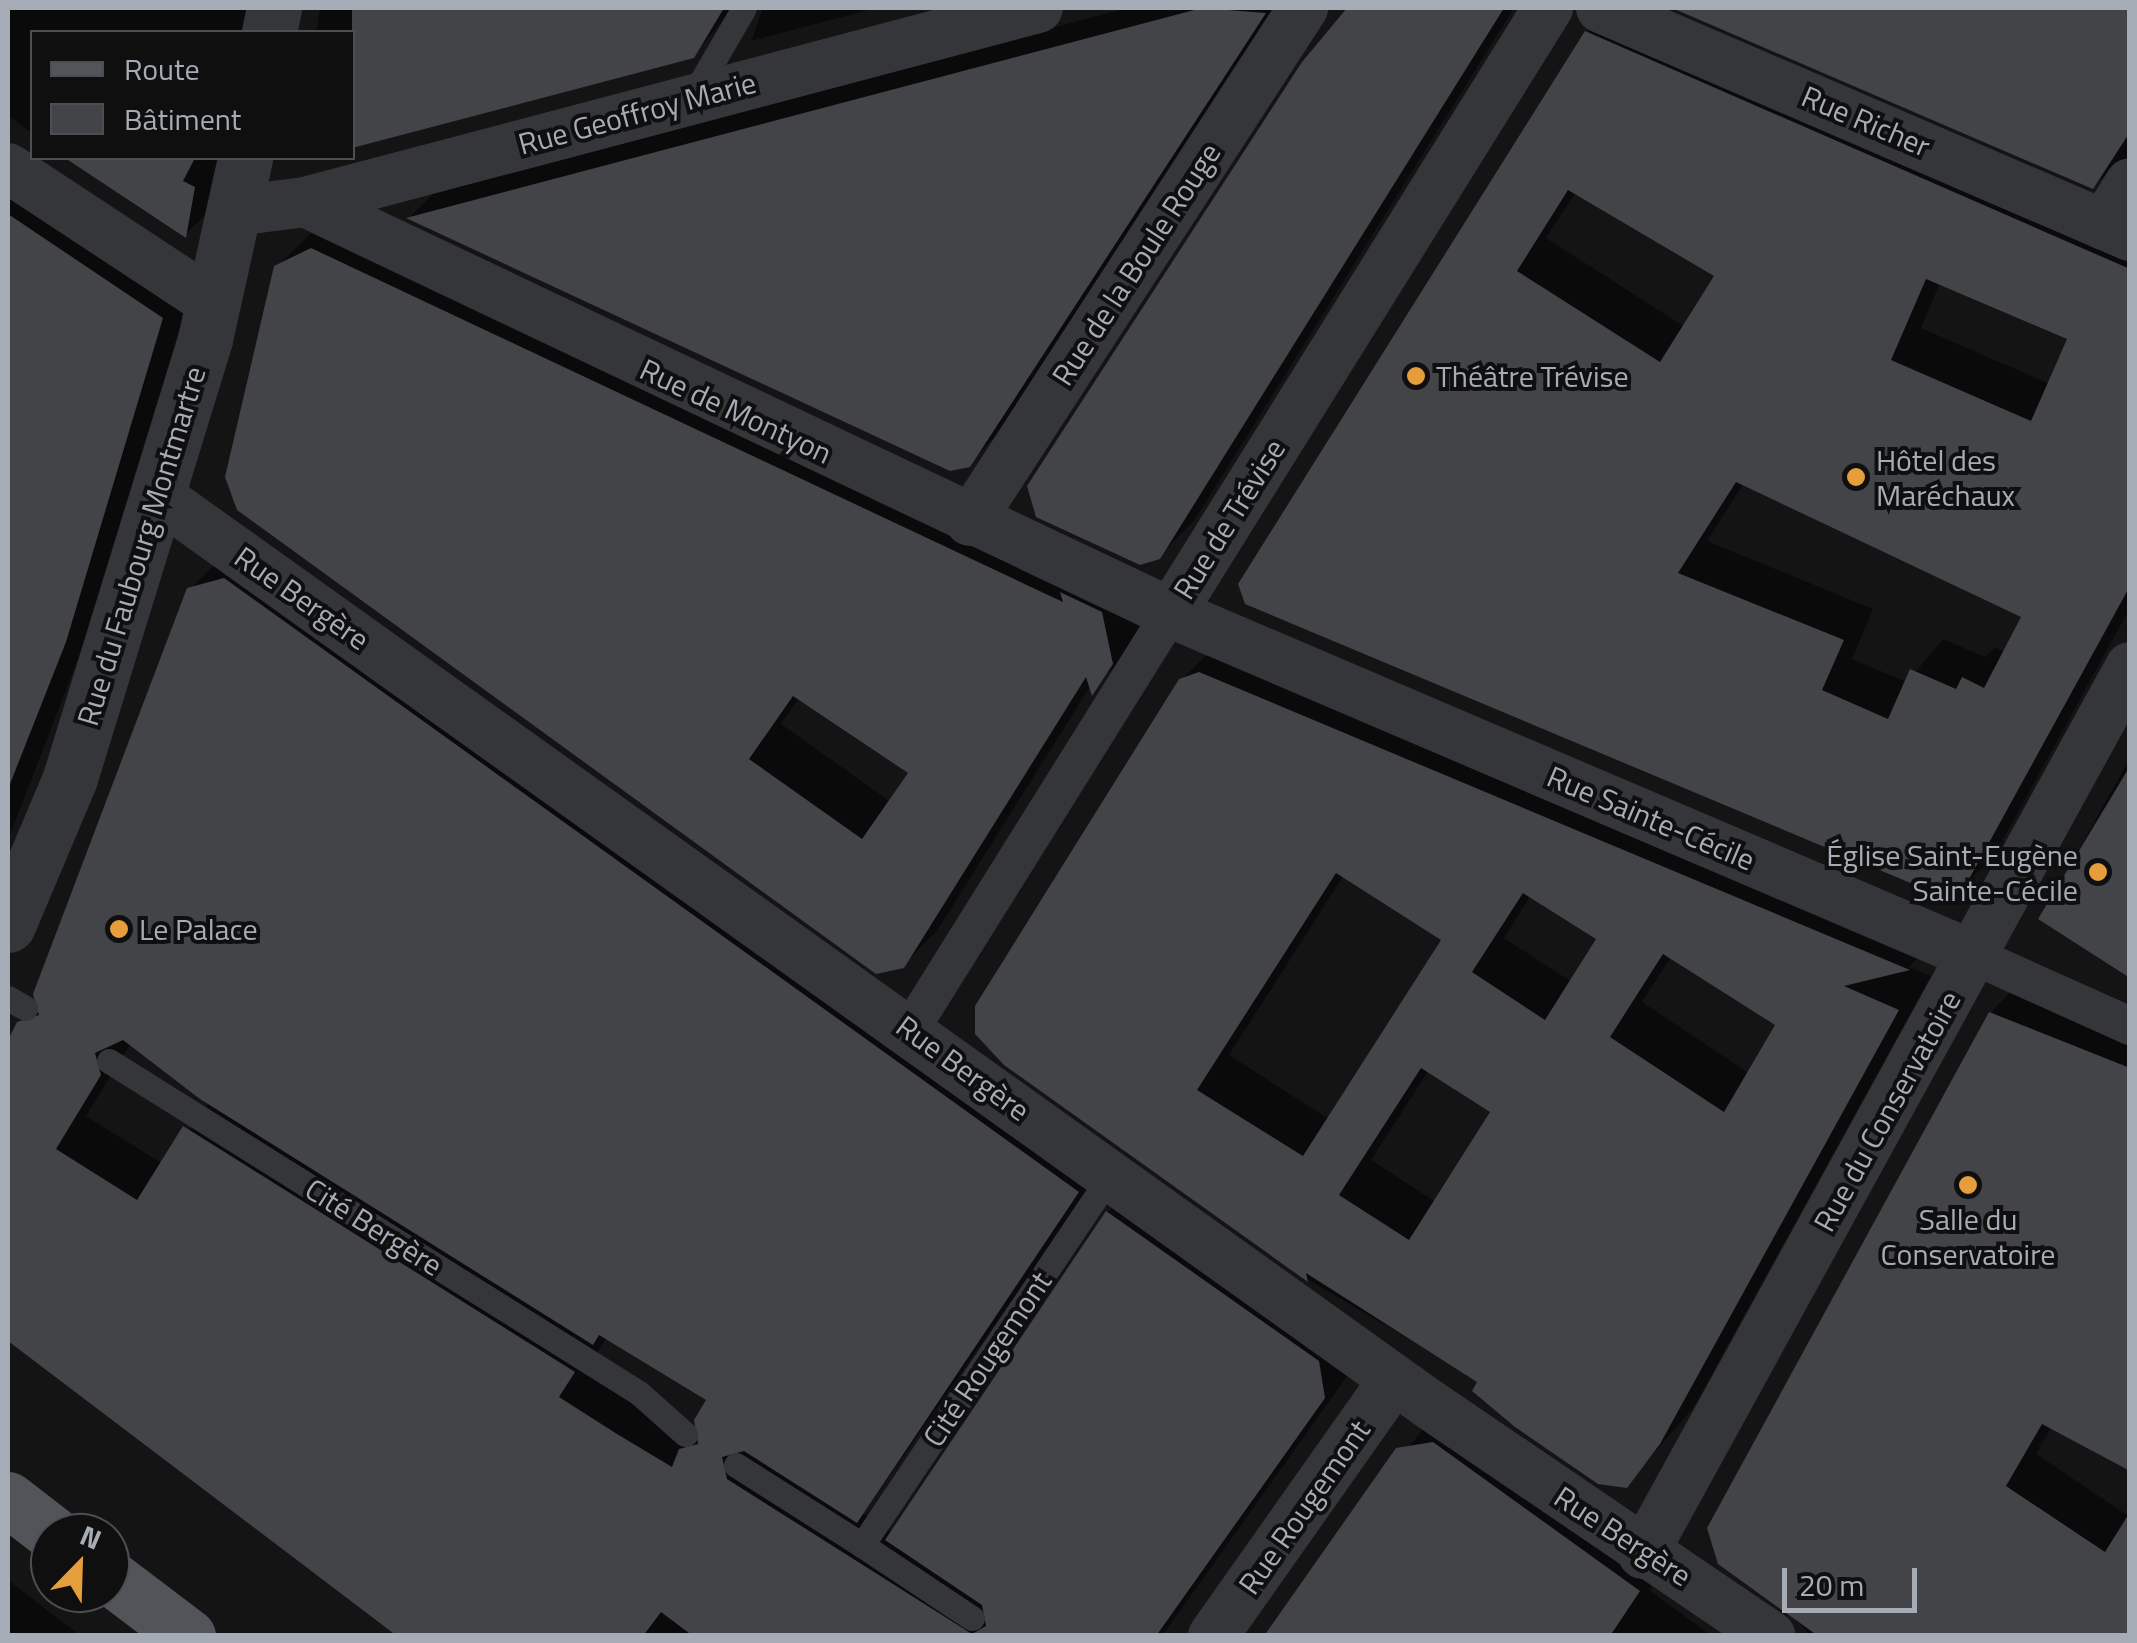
<!DOCTYPE html>
<html>
<head>
<meta charset="utf-8">
<style>
  body { margin:0 }
  #map { position:relative; width:2137px; height:1643px; overflow:hidden; background:#141415; font-family:"Titillium Web",sans-serif }
  div>[style] { position:absolute }
  [style*='--x'] { left:calc(var(--x)*1px); top:calc(var(--y)*1px); width:calc(var(--w)*1px); rotate:calc(var(--a)*1deg) }
  .shadow>* { inset:0; background:#0007 }
  .building>* { inset:0; background:#434448 }
  .service>* { height:25px; margin:-12.5px; padding:0 12.5px; transform-origin:12.5px; border-radius:12.5px; background:#35363a }
  .pedestrian>* { height:38px; margin:-19px; padding:0 19px; transform-origin:19px; border-radius:19px; background:#35363a }
  .minor>* { height:50px; margin:-25px; padding:0 25px; transform-origin:25px; border-radius:25px; background:#35363a }
  .tertiary>* { height:55px; margin:-27.5px; padding:0 27.5px; transform-origin:27.5px; border-radius:27.5px; background:#35363a }
  .primary>* { height:55px; margin:-27.5px; padding:0 27.5px; transform-origin:27.5px; border-radius:27.5px; background:#515459 }
  .dots>* { width:28px; height:28px; translate:-50% -50%; box-sizing:border-box; border:5px solid #0f0f10; border-radius:50% }
  span { translate:-50% -50%; white-space:nowrap; text-align:center; line-height:1.15; -webkit-text-stroke:8px #0f0f10; paint-order:stroke }
  .street-label { font-size:30px; color:#a6acb5 }
  .poi-label { font-size:30px; color:#a6acb5 }
  .left { translate:0 -50%; text-align:left }
  .right { translate:-100% -50%; text-align:right }
  .frame { position:absolute; inset:0; border:10px solid #a6acb5; pointer-events:none }
  .legend { position:absolute; left:30px; top:30px; width:325px; height:130px; box-sizing:border-box; background:#0f0f10; border:2px solid #4b4e52; margin:0; padding:12px 18px; list-style:none; font-size:30px; color:#a6acb5 }
  .legend li { display:flex; align-items:center; gap:20px; height:50px }
  .legend b { width:50px; border:2px solid #4b4e52 }
  .north { position:absolute; left:30px; top:1513px; width:100px; height:100px; box-sizing:border-box; background:#0f0f10; border:2px solid #4b4e52; border-radius:50%; rotate:23deg; font-size:28px; font-weight:700; line-height:40px; text-align:center; color:#a6acb5 }
  .north::after { content:''; display:block; margin:auto; width:35px; height:45px; background:#e69d3b; clip-path:polygon(50% 0,100% 100%,50% 72%,0 100%) }
  .scale { position:absolute; left:1782px; top:1568px; width:135px; height:45px; box-sizing:border-box; border:5px solid #a6acb5; border-top:0; padding-left:12px; font-size:30px; line-height:35px; white-space:nowrap; color:#a6acb5; -webkit-text-stroke:8px #0f0f10; paint-order:stroke }
</style>
</head>
<body>
<div id="map">
  <div class="shadow">
    <div style="clip-path:polygon(8px 8px,248px 8px,243px 32px,32px 32px,32px 133px,8px 116px)"></div>
    <div style="clip-path:polygon(320px 8px,734px 8px,693px 56px,316px 32px)"></div>
    <div style="clip-path:polygon(763px 8px,877px 8px,751px 41px)"></div>
    <div style="clip-path:polygon(1127px 8px,1277px 8px,998px 434px,968px 464px,950px 469px,410px 217px,438px 189px)"></div>
    <div style="clip-path:polygon(1349px 8px,1514px 8px,1194px 521px,1158px 557px,1030px 487px)"></div>
    <div style="clip-path:polygon(evenodd,1612px 8px,2130px 223px,2130px 608px,1994px 856px,1962px 888px,1247px 602px,1587px 32px,1612px 8px,1576px 192px,1718px 275px,1685px 327px,1546px 238px,1576px 192px,1612px 8px,1940px 283px,2070px 338px,2050px 384px,1921px 328px,1940px 283px,1612px 8px,1744px 483px,2024px 616px,2006px 652px,1995px 647px,1985px 657px,1943px 639px,1907px 682px,1852px 659px,1873px 609px,1707px 541px,1744px 483px)"></div>
    <div style="clip-path:polygon(1691px 8px,2130px 8px,2130px 156px,2092px 186px)"></div>
    <div style="clip-path:polygon(8px 157px,196px 283px,99px 605px,8px 840px)"></div>
    <div style="clip-path:polygon(70px 158px,222px 158px,214px 206px,185px 235px)"></div>
    <div style="clip-path:polygon(evenodd,311px 233px,1145px 628px,1126px 659px,1091px 685px,937px 931px,902px 966px,277px 267px,311px 233px,799px 698px,912px 772px,891px 802px,781px 724px,799px 698px)"></div>
    <div style="clip-path:polygon(evenodd,222px 557px,1110px 1159px,863px 1514px,893px 1533px,1108px 1212px,1140px 1180px,1356px 1364px,1162px 1636px,405px 1636px,8px 1334px,8px 1044px,39px 1004px,189px 590px,222px 557px,131px 1043px,210px 1102px,163px 1164px,86px 1116px,131px 1043px,222px 557px,607px 1337px,710px 1399px,701px 1433px,590px 1364px,607px 1337px)"></div>
    <div style="clip-path:polygon(evenodd,1216px 646px,1940px 936px,1909px 967px,1931px 976px,1693px 1408px,1626px 1485px,1480px 1381px,1307px 1279px,1005px 1063px,975px 1025px,1181px 680px,1216px 646px,1344px 875px,1444px 940px,1329px 1119px,1229px 1055px,1344px 875px,1216px 646px,1531px 895px,1600px 938px,1572px 982px,1504px 938px,1531px 895px,1216px 646px,1671px 957px,1779px 1024px,1750px 1074px,1642px 1002px,1671px 957px,1216px 646px,1429px 1070px,1494px 1111px,1436px 1202px,1371px 1160px,1429px 1070px)"></div>
    <div style="clip-path:polygon(2130px 758px,2130px 972px,2041px 918px)"></div>
    <div style="clip-path:polygon(2025px 977px,2130px 1023px,2130px 1469px,2052px 1426px,2036px 1454px,2130px 1517px,2130px 1636px,1811px 1636px,1710px 1528px,1994px 1009px)"></div>
    <div style="clip-path:polygon(1431px 1418px,1670px 1559px,1649px 1590px,1712px 1636px,1266px 1636px)"></div>
    <div style="clip-path:polygon(8px 1580px,81px 1636px,8px 1636px)"></div>
  </div>
  <div class="building">
    <div style="clip-path:polygon(352px 8px,724px 8px,694px 58px,352px 148px)"></div>
    <div style="clip-path:polygon(1202px 8px,1266px 13px,970px 467px,950px 471px,406px 218px)"></div>
    <div style="clip-path:polygon(1347px 8px,1504px 8px,1160px 559px,1140px 565px,1036px 517px,1027px 486px,1302px 62px)"></div>
    <div style="clip-path:polygon(1672px 8px,2130px 8px,2130px 132px,2093px 189px)"></div>
    <div style="clip-path:polygon(evenodd,1585px 31px,2130px 269px,2130px 586px,1963px 890px,1944px 897px,1245px 604px,1238px 584px,1585px 31px,1568px 190px,1714px 276px,1660px 362px,1517px 271px,1568px 190px,1585px 31px,1926px 279px,2067px 339px,2031px 421px,1891px 360px,1926px 279px,1585px 31px,1736px 482px,2021px 617px,1984px 688px,1962px 677px,1956px 689px,1910px 669px,1888px 719px,1822px 690px,1844px 640px,1678px 573px,1736px 482px)"></div>
    <div style="clip-path:polygon(65px 158px,195px 158px,183px 181px,195px 187px,186px 238px)"></div>
    <div style="clip-path:polygon(8px 214px,163px 318px,66px 642px,10px 784px)"></div>
    <div style="clip-path:polygon(evenodd,311px 248px,1063px 602px,1060px 592px,1102px 612px,1113px 664px,1092px 696px,1086px 677px,904px 968px,876px 974px,237px 510px,225px 477px,274px 266px,311px 248px,793px 696px,908px 773px,862px 839px,749px 759px,793px 696px)"></div>
    <div style="clip-path:polygon(evenodd,224px 578px,1079px 1192px,857px 1523px,744px 1451px,722px 1457px,727px 1479px,972px 1634px,986px 1626px,982px 1605px,885px 1540px,1106px 1211px,1319px 1361px,1325px 1398px,1156px 1636px,693px 1636px,661px 1612px,643px 1636px,397px 1636px,8px 1341px,8px 1040px,17px 1022px,39px 1015px,33px 994px,187px 588px,224px 578px,123px 1040px,200px 1099px,593px 1345px,599px 1335px,706px 1400px,694px 1420px,698px 1444px,679px 1449px,672px 1467px,617px 1434px,559px 1397px,575px 1372px,183px 1126px,137px 1200px,56px 1149px,101px 1075px,95px 1053px,123px 1040px)"></div>
    <div style="clip-path:polygon(evenodd,1199px 672px,1910px 970px,1844px 986px,1899px 1010px,1660px 1444px,1627px 1488px,1598px 1484px,1515px 1427px,1472px 1391px,1477px 1382px,1306px 1273px,1308px 1282px,1004px 1065px,975px 1034px,975px 1006px,1005px 958px,1179px 679px,1199px 672px,1336px 873px,1441px 940px,1303px 1156px,1197px 1090px,1336px 873px,1199px 672px,1523px 893px,1596px 939px,1545px 1020px,1472px 972px,1523px 893px,1199px 672px,1663px 954px,1775px 1025px,1724px 1112px,1610px 1037px,1663px 954px,1199px 672px,1421px 1068px,1490px 1112px,1409px 1240px,1339px 1195px,1421px 1068px)"></div>
    <div style="clip-path:polygon(2130px 766px,2130px 978px,2038px 919px)"></div>
    <div style="clip-path:polygon(1989px 1012px,2130px 1068px,2130px 1471px,2042px 1424px,2006px 1486px,2105px 1552px,2130px 1512px,2130px 1636px,1818px 1636px,1718px 1564px,1707px 1528px)"></div>
    <div style="clip-path:polygon(1433px 1442px,1640px 1591px,1610px 1636px,1264px 1636px,1396px 1448px)"></div>
  </div>
  <div class="service">
    <div style="--x:691;--y:99;--w:105;--a:-59.8"></div>
    <div style="--x:8;--y:998;--w:20;--a:30"></div>
    <div style="--x:109;--y:1061;--w:625;--a:32.06"></div>
    <div style="--x:639;--y:1393;--w:62;--a:41.7"></div>
    <div style="--x:736;--y:1465;--w:149;--a:32.4"></div>
    <div style="--x:862;--y:1545;--w:447;--a:-56.1"></div>
    <div style="--x:862;--y:1545;--w:132;--a:33.6"></div>
  </div>
  <div class="pedestrian">
    <div style="--x:1972;--y:955;--w:173;--a:24.2"></div>
    <div style="--x:910;--y:1030;--w:492;--a:-58"></div>
  </div>
  <div class="minor">
    <div style="--x:1601;--y:8;--w:576;--a:23.32"></div>
    <div style="--x:8;--y:168;--w:247;--a:33.4"></div>
    <div style="--x:305;--y:202;--w:959;--a:25.39"></div>
    <div style="--x:1171;--y:613;--w:871;--a:23.12"></div>
    <div style="--x:235;--y:211;--w:71;--a:-7.3"></div>
    <div style="--x:305;--y:202;--w:758;--a:-14.82"></div>
    <div style="--x:2104;--y:225;--w:49;--a:-58.2"></div>
    <div style="--x:157;--y:495;--w:1563;--a:35.55"></div>
    <div style="--x:1429;--y:1404;--w:413;--a:34.2"></div>
    <div style="--x:970;--y:521;--w:612;--a:-57.01"></div>
    <div style="--x:1171;--y:613;--w:713;--a:-58.07"></div>
    <div style="--x:1643;--y:1554;--w:1012;--a:-61.23"></div>
    <div style="--x:1213;--y:1636;--w:314;--a:-54.8"></div>
  </div>
  <div class="tertiary">
    <div style="--x:269;--y:32;--w:25;--a:-78"></div>
    <div style="--x:8;--y:925;--w:160;--a:-67.1"></div>
    <div style="--x:70;--y:778;--w:459;--a:-72.9"></div>
    <div style="--x:205;--y:339;--w:185;--a:-77.5"></div>
  </div>
  <div class="primary">
    <div style="--x:8;--y:1499;--w:56;--a:37.7"></div>
    <div style="--x:110;--y:1577;--w:98;--a:37.1"></div>
  </div>
  <div class="dots">
    <div style="left:1416px;top:376px;background:#e69d3b"></div>
    <div style="left:1856px;top:477px;background:#e69d3b"></div>
    <div style="left:2098px;top:872px;background:#e69d3b"></div>
    <div style="left:119px;top:929px;background:#e69d3b"></div>
    <div style="left:1968px;top:1185px;background:#e69d3b"></div>
  </div>
  <div class="street-label">
    <span style="left:637px;top:113px;rotate:-15deg">Rue Geoffroy Marie</span>
    <span style="left:1866px;top:121px;rotate:23deg">Rue Richer</span>
    <span style="left:1136px;top:264px;rotate:-57deg">Rue de la Boule Rouge</span>
    <span style="left:736px;top:411px;rotate:25deg">Rue de Montyon</span>
    <span style="left:1229px;top:519px;rotate:-58deg">Rue de Trévise</span>
    <span style="left:141px;top:546px;rotate:-73deg">Rue du Faubourg Montmartre</span>
    <span style="left:302px;top:598px;rotate:35deg">Rue Bergère</span>
    <span style="left:1651px;top:818px;rotate:23deg">Rue Sainte-Cécile</span>
    <span style="left:963px;top:1068px;rotate:36deg">Rue Bergère</span>
    <span style="left:1887px;top:1111px;rotate:-61deg">Rue du Conservatoire</span>
    <span style="left:374px;top:1227px;rotate:32deg">Cité Bergère</span>
    <span style="left:987px;top:1359px;rotate:-56deg">Cité Rougemont</span>
    <span style="left:1304px;top:1507px;rotate:-55deg">Rue Rougemont</span>
    <span style="left:1623px;top:1536px;rotate:33deg">Rue Bergère</span>
  </div>
  <div class="poi-label">
    <span class="left" style="left:1436px;top:376px">Théâtre Trévise</span>
    <span class="left" style="left:1876px;top:477px">Hôtel des<br>Maréchaux</span>
    <span class="right" style="left:2078px;top:872px">Église Saint-Eugène<br>Sainte-Cécile</span>
    <span class="left" style="left:139px;top:929px">Le Palace</span>
    <span style="left:1968px;top:1236px">Salle du<br>Conservatoire</span>
  </div>
  <div class="frame"></div>
  <ul class="legend">
  <li><b style="height:12px;background:#515459"></b>Route</li>
  <li><b style="height:28px;background:#434448"></b>Bâtiment</li>
  </ul>
  <div class="north">N</div>
  <div class="scale">20 m</div>
</div>
</body>
</html>
